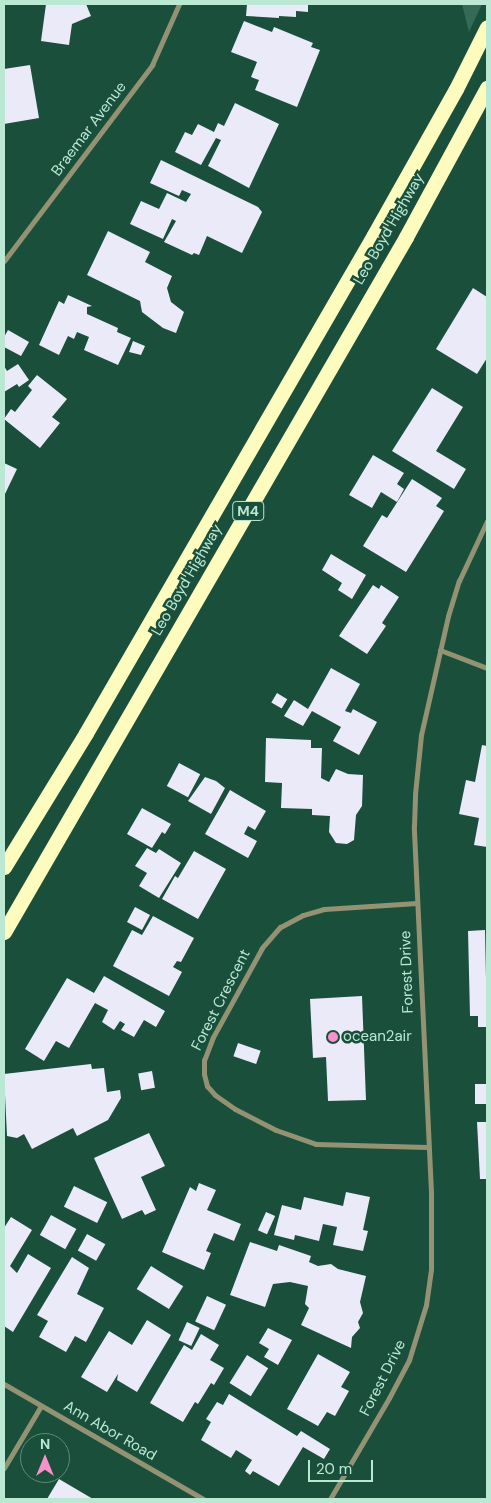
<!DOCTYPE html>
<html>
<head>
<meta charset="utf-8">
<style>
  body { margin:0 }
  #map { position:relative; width:491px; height:1503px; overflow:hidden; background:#1a4f3c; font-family:"DM Sans",sans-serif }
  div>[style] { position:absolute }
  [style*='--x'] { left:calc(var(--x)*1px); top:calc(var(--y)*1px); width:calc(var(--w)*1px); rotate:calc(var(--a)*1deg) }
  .green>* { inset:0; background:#356b56 }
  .building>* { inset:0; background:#eaeaf8; transform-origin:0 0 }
  .minor>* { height:5px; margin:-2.5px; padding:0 2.5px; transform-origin:2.5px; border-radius:2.5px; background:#939273 }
  .motorway>* { height:15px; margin:-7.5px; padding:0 7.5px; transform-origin:7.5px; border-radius:7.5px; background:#fefbbf }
  .dots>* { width:14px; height:14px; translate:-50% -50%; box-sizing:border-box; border:2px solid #1a4f3c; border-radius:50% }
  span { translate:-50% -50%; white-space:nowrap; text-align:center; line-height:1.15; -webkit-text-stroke:5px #1a4f3c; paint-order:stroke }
  .shield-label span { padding:1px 4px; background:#1a4f3c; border:1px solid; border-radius:4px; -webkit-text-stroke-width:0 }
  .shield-label { font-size:14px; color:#bae8d3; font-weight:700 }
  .street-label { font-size:15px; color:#bae8d3 }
  .poi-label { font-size:15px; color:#bae8d3 }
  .left { translate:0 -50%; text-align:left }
  .frame { position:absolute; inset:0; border:5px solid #bae8d3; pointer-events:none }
  .north { position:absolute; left:20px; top:1433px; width:50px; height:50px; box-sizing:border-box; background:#1a4f3c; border:1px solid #5a8c78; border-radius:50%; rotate:0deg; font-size:14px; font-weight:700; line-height:20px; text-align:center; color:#bae8d3 }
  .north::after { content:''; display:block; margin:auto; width:18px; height:22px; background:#f890cb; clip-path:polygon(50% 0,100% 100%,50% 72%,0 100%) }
  .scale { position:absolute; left:308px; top:1460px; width:65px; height:22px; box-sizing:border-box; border:2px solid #bae8d3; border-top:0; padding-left:6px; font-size:15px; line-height:18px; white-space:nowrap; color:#bae8d3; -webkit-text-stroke:4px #1a4f3c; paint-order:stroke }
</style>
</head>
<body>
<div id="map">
  <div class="green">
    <div style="clip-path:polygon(462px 4px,482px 4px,469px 32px)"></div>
  </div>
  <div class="building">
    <div style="clip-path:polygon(46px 4px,86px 4px,91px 16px,72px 24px,69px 45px,41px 41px)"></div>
    <div style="clip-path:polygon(247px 4px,308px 4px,308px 12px,296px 11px,296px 17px,279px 16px,279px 18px,246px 16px)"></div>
    <div style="clip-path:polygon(244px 21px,272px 32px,274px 27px,313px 43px,311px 47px,320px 50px,297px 107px,255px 90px,259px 80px,251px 77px,257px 62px,231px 52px)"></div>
    <div style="clip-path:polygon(30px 65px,39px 118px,4px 124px,4px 69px)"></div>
    <div style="clip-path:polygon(235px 103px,279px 124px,249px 188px,208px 166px,221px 140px,216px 138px,201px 165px,175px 152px,185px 132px,192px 135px,198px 124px,214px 132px,218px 123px,224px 126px)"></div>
    <div style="clip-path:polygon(161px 160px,258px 207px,262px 212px,242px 253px,207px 236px,199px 255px,194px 253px,192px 255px,164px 242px,176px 221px,172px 219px,163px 239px,130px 224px,141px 201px,159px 209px,167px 193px,186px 202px,191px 194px,182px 190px,179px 196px,150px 183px)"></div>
    <div style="clip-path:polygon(108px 231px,150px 252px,145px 262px,172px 276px,167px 288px,171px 302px,184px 312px,176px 333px,163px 328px,142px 312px,140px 301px,87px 275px)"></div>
    <div style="clip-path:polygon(473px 288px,487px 297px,487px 358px,477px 374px,436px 349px)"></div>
    <div style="clip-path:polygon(68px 295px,92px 306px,87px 307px,87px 314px,118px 328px,117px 332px,131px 338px,118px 365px,84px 350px,89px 337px,77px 332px,74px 339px,68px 336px,59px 355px,39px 345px,59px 301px,64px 304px)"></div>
    <div style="clip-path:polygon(8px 330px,29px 342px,21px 356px,4px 347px,4px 337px)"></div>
    <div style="clip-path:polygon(133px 341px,145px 346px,141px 355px,129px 352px)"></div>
    <div style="clip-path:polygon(18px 364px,29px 380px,19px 387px,17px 384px,4px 392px,4px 366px,7px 371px)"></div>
    <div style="clip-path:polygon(37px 375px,67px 399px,52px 417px,60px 423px,40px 448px,4px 419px,11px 409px,15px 412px,32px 390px,28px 386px)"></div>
    <div style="clip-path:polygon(432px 388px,463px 407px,436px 451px,466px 469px,454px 489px,392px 451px)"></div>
    <div style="clip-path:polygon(373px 455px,404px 473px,397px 484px,404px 489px,397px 502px,381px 492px,372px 508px,349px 495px)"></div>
    <div style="clip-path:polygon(4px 463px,17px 469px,4px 496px)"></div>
    <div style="clip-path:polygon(412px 479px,442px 498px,436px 506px,444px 511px,406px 572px,363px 546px,382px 515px,387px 518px)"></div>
    <div style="clip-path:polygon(331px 554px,366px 575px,352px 599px,338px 590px,342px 583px,322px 570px)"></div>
    <div style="clip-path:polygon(373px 585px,379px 589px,381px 585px,399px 597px,382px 623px,386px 626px,367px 654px,339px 636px)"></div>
    <div style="clip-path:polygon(331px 668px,360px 684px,345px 711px,351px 713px,353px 709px,377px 722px,359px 755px,333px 741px,341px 727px,312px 711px,303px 726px,284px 716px,294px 700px,308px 709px)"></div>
    <div style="left:277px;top:693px;width:12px;height:11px;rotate:31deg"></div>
    <div style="clip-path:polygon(266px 738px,311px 740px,311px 748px,322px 748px,321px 778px,329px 782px,336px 769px,348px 774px,363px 775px,362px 806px,356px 815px,354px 840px,347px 844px,336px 843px,329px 832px,330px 816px,312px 815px,312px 809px,281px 808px,282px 783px,265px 782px)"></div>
    <div style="clip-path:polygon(482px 745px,487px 746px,487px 847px,474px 845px,479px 818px,459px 814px,466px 780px,475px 782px)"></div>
    <div style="left:179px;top:763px;width:24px;height:26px;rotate:28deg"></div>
    <div style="clip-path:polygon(205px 777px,216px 781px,225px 788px,211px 814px,188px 801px)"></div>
    <div style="clip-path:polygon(230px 790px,266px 811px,255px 830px,248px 826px,244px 834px,257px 841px,248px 858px,205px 834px)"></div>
    <div style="clip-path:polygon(142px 808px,171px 824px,165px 834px,162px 832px,152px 848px,127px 834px)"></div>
    <div style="clip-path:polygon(147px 848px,156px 853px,159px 849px,181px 863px,159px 898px,139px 886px,147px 873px,135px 866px)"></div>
    <div style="clip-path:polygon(194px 851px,226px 869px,198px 919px,162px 899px,175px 876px,178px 878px)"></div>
    <div style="left:135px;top:907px;width:17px;height:17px;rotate:28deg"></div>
    <div style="clip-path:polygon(153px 916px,194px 938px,181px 962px,177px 961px,173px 967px,182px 972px,169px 996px,113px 966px,132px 930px,142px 935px)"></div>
    <div style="clip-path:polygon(485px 930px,487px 1027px,478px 1027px,478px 1016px,470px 1016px,468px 931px)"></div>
    <div style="clip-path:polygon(104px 976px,165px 1011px,156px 1027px,144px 1020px,134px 1037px,121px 1030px,125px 1024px,120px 1021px,114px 1030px,102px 1022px,108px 1010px,95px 1003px,69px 1048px,56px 1041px,44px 1061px,25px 1049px,67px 978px,94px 993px)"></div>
    <div style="clip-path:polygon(362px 996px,366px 1100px,328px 1101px,326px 1057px,313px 1058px,310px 999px)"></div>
    <div style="left:238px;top:1043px;width:24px;height:14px;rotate:19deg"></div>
    <div style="clip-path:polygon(91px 1064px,92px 1069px,104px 1068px,107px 1092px,120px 1090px,121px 1098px,108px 1120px,77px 1136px,73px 1128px,32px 1149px,24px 1134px,17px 1138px,7px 1136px,4px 1074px)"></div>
    <div style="left:152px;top:1071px;width:17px;height:14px;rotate:80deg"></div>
    <div style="left:475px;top:1084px;width:12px;height:20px"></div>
    <div style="clip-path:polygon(477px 1122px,487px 1122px,487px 1179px,480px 1179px)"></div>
    <div style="clip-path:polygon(149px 1133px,165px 1166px,141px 1177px,156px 1210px,145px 1215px,142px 1210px,122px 1219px,94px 1158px)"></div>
    <div style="clip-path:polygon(199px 1183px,216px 1190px,207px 1210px,241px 1224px,234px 1241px,214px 1233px,206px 1251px,211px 1253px,204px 1270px,162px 1252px,190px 1187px,196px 1191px)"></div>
    <div style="left:74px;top:1186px;width:37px;height:23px;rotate:26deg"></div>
    <div style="clip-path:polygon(346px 1192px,370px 1197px,363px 1230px,368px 1231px,363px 1251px,333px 1245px,337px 1227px,323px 1224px,319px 1241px,295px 1235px,294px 1240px,274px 1235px,282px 1205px,301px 1210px,304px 1197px,343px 1206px)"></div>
    <div style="left:266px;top:1212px;width:10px;height:20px;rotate:24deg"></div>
    <div style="left:51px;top:1215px;width:29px;height:23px;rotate:29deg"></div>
    <div style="clip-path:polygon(11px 1217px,32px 1230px,10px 1266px,17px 1273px,28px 1254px,51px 1268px,13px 1332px,4px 1326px,4px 1228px)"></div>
    <div style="left:87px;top:1234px;width:21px;height:19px;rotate:29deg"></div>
    <div style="clip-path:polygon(250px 1242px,277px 1251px,279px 1245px,311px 1256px,309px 1262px,318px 1266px,331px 1264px,338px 1269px,366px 1276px,360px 1302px,363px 1313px,358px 1322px,360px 1328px,352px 1337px,351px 1348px,301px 1325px,309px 1308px,305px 1304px,308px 1286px,290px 1282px,273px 1284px,265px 1307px,230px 1295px)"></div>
    <div style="clip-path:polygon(72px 1257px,89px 1268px,77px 1294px,104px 1308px,86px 1342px,75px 1336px,66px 1352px,39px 1337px,48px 1321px,37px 1315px)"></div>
    <div style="left:151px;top:1266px;width:38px;height:27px;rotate:32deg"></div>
    <div style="left:207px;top:1296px;width:21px;height:28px;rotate:25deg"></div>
    <div style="clip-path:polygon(147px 1320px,171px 1335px,137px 1392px,117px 1380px,118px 1374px,107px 1392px,81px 1377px,109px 1331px,132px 1345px)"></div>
    <div style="left:187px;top:1322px;width:14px;height:20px;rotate:25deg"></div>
    <div style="clip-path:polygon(268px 1328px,292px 1340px,278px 1365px,264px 1357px,269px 1349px,259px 1343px)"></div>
    <div style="clip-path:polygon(201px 1334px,219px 1345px,210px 1360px,224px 1368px,214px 1385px,211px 1383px,198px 1404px,195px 1402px,183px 1422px,150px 1403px,184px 1345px,192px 1350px)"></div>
    <div style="clip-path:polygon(318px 1354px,350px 1372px,341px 1387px,349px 1391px,335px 1416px,327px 1412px,318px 1426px,287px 1409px)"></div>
    <div style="left:247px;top:1355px;width:25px;height:33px;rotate:32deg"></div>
    <div style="clip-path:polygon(229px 1394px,297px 1436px,301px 1431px,330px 1449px,324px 1459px,303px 1447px,279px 1486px,253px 1471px,250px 1475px,245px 1471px,252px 1460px,236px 1450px,231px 1458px,201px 1440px,211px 1422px,206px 1419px,217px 1402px,223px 1405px)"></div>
    <div style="clip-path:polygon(59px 1479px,93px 1499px,47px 1499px)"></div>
  </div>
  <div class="minor">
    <div style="--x:4;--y:261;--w:246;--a:-52.9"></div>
    <div style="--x:152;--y:65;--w:67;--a:-66.1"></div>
    <div style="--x:440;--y:650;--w:50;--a:21"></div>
    <div style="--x:417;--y:903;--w:93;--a:176.3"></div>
    <div style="--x:324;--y:909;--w:22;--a:164"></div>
    <div style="--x:303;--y:915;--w:26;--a:152"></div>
    <div style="--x:280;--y:927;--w:28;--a:131"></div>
    <div style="--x:262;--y:948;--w:102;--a:118.8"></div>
    <div style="--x:213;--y:1037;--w:25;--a:111"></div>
    <div style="--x:204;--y:1060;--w:14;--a:90"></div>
    <div style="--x:204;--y:1074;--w:12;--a:76"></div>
    <div style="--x:207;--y:1086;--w:12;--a:48"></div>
    <div style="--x:215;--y:1095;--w:24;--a:35"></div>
    <div style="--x:235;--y:1109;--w:46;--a:27.1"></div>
    <div style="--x:276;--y:1130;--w:42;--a:19.3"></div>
    <div style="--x:316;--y:1144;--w:111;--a:1.5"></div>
    <div style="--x:4;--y:1384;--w:230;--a:30"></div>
    <div style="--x:4;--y:1468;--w:72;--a:-59.2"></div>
    <div style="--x:330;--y:1499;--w:117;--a:-59.7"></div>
    <div style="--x:389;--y:1398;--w:43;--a:-62.2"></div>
    <div style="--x:409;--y:1360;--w:58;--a:-72.8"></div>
    <div style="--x:426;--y:1305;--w:36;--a:-82"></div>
    <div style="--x:431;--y:1269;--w:77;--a:-90"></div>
    <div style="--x:431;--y:1192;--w:366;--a:-92.7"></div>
    <div style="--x:414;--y:826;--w:32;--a:-88"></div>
    <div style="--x:415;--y:794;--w:59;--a:-84.2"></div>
    <div style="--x:421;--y:735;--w:122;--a:-77.2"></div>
    <div style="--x:448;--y:616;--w:37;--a:-73"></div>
    <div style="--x:459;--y:581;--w:66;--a:-65"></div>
  </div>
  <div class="motorway">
    <div style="--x:4;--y:867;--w:157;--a:-58.5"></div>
    <div style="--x:86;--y:733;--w:575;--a:-59.96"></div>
    <div style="--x:374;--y:235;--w:167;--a:-60.7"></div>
    <div style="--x:456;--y:89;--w:69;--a:-63.4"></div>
    <div style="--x:4;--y:932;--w:803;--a:-59.95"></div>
    <div style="--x:406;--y:237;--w:170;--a:-61.5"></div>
  </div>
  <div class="dots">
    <div style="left:333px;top:1037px;background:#f890cb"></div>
  </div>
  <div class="shield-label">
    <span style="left:248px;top:511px">M4</span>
  </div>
  <div class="street-label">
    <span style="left:89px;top:129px;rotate:-53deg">Braemar Avenue</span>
    <span style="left:389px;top:229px;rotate:-60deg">Leo Boyd Highway</span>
    <span style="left:187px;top:580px;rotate:-60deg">Leo Boyd Highway</span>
    <span style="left:407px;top:972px;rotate:-92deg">Forest Drive</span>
    <span style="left:221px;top:1000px;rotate:-63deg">Forest Crescent</span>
    <span style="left:383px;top:1378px;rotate:-63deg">Forest Drive</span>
    <span style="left:110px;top:1431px;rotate:30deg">Ann Abor Road</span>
  </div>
  <div class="poi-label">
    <span class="left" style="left:343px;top:1037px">ocean2air</span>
  </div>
  <div class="frame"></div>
  <div class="north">N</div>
  <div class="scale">20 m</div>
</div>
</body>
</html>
